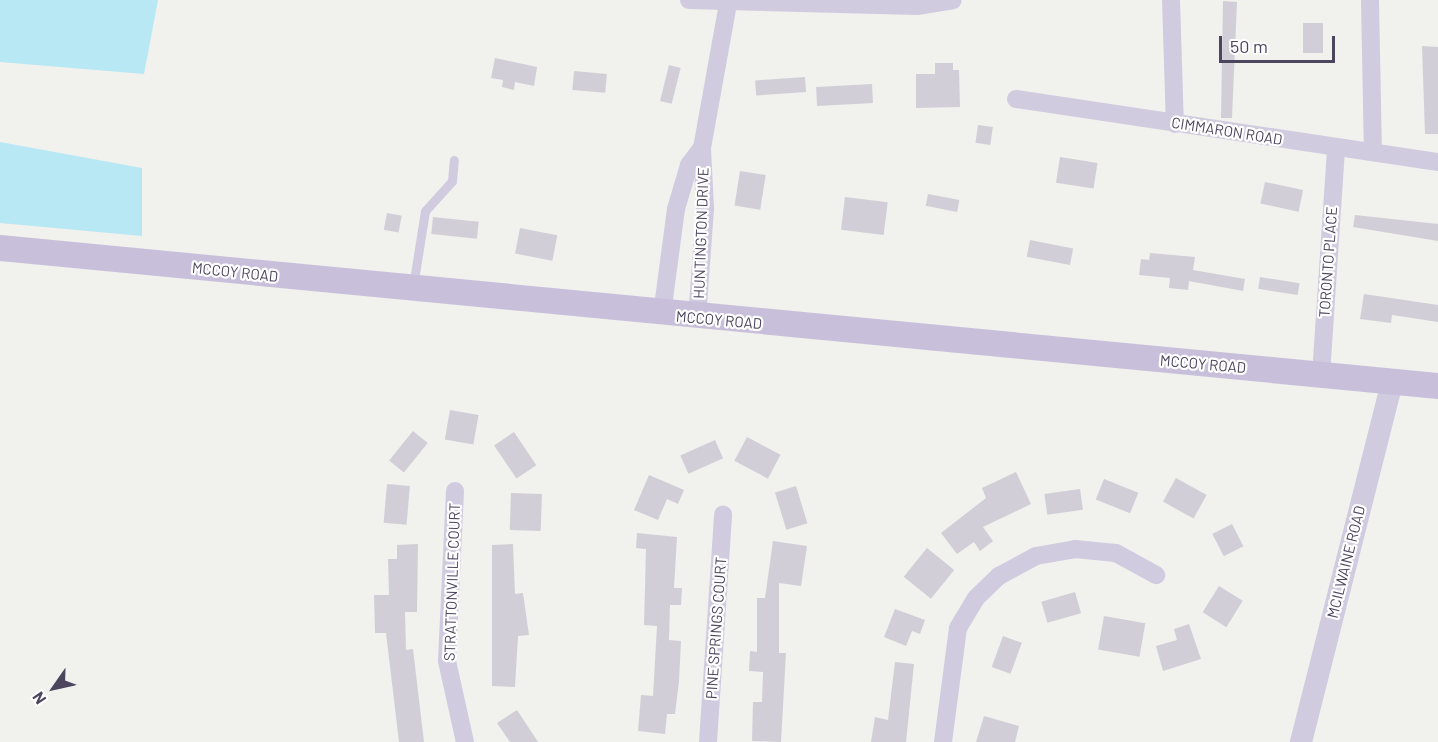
<!DOCTYPE html>
<html>
<head>
<meta charset="utf-8">
<style>
  body { margin:0 }
  #map { position:relative; width:1438px; height:742px; overflow:hidden; background:#f1f1ee; font-family:Barlow,sans-serif }
  div>[style] { position:absolute }
  [style*='--x'] { left:calc(var(--x)*1px); top:calc(var(--y)*1px); width:calc(var(--w)*1px); rotate:calc(var(--a)*1deg) }
  .green>* { inset:0; background:#b8e8f4 }
  .building>* { inset:0; background:#d2ced7; transform-origin:0 0 }
  .service>* { height:9px; margin:-4.5px; padding:0 4.5px; transform-origin:4.5px; border-radius:4.5px; background:#d1cbe0 }
  .minor>* { height:18px; margin:-9px; padding:0 9px; transform-origin:9px; border-radius:9px; background:#d1cbe0 }
  .tertiary>* { height:22px; margin:-11px; padding:0 11px; transform-origin:11px; border-radius:11px; background:#d1cbe0 }
  .secondary>* { height:26px; margin:-13px; padding:0 13px; transform-origin:13px; border-radius:13px; background:#c8bfda }
  span { translate:-50% -50%; white-space:nowrap; text-align:center; line-height:1.15; -webkit-text-stroke:4.5px #fff; paint-order:stroke }
  .street-label { font-size:15px; color:#4c455e }
  .north { position:absolute; left:24px; top:658px; width:60px; height:60px; -webkit-text-stroke:4px #fff; paint-order:stroke; rotate:236deg; font-size:16px; font-weight:700; line-height:24px; text-align:center; color:#4c455e }
  .north::after { content:''; display:block; margin:auto; width:21px; height:27px; background:#4c455e; clip-path:polygon(50% 0,100% 100%,50% 72%,0 100%) }
  .scale { position:absolute; left:1219px; top:36px; width:116px; height:27px; box-sizing:border-box; border:3px solid #4c455e; border-top:0; padding-left:8px; font-size:18px; line-height:21px; white-space:nowrap; color:#4c455e; -webkit-text-stroke:4px #fff; paint-order:stroke }
</style>
</head>
<body>
<div id="map">
  <div class="green">
    <div style="clip-path:polygon(0 0,158px 0,144px 74px,0 62px)"></div>
    <div style="clip-path:polygon(0 142px,142px 168px,142px 236px,0 223px)"></div>
  </div>
  <div class="building">
    <div style="clip-path:polygon(1223px 1px,1237px 2px,1232px 118px,1221px 118px)"></div>
    <div style="left:1303px;top:23px;width:20px;height:30px"></div>
    <div style="clip-path:polygon(1422px 46px,1438px 47px,1438px 134px,1425px 134px)"></div>
    <div style="clip-path:polygon(495px 58px,537px 67px,534px 86px,515px 82px,514px 90px,502px 87px,503px 80px,491px 78px)"></div>
    <div style="clip-path:polygon(935px 63px,953px 63px,953px 70px,959px 70px,960px 107px,916px 108px,916px 74px,935px 74px)"></div>
    <div style="left:669px;top:65px;width:12px;height:37px;rotate:14deg"></div>
    <div style="left:574px;top:71px;width:33px;height:19px;rotate:5deg"></div>
    <div style="left:805px;top:77px;width:15px;height:50px;rotate:86deg"></div>
    <div style="left:872px;top:84px;width:19px;height:56px;rotate:87deg"></div>
    <div style="left:978px;top:125px;width:15px;height:18px;rotate:8deg"></div>
    <div style="left:1060px;top:157px;width:38px;height:26px;rotate:9deg"></div>
    <div style="left:740px;top:171px;width:26px;height:35px;rotate:9deg"></div>
    <div style="left:1265px;top:182px;width:39px;height:22px;rotate:12deg"></div>
    <div style="left:928px;top:194px;width:32px;height:12px;rotate:11deg"></div>
    <div style="left:845px;top:197px;width:43px;height:33px;rotate:7deg"></div>
    <div style="left:387px;top:213px;width:15px;height:17px;rotate:11deg"></div>
    <div style="clip-path:polygon(1355px 215px,1438px 224px,1438px 241px,1353px 227px)"></div>
    <div style="left:433px;top:217px;width:46px;height:17px;rotate:6deg"></div>
    <div style="left:520px;top:228px;width:38px;height:26px;rotate:11deg"></div>
    <div style="left:1030px;top:240px;width:44px;height:17px;rotate:11deg"></div>
    <div style="clip-path:polygon(1150px 253px,1195px 257px,1193px 270px,1245px 279px,1243px 291px,1189px 281px,1188px 290px,1169px 288px,1170px 278px,1139px 275px,1141px 259px,1149px 260px)"></div>
    <div style="left:1260px;top:277px;width:40px;height:12px;rotate:9deg"></div>
    <div style="clip-path:polygon(1364px 294px,1438px 305px,1438px 322px,1392px 315px,1391px 323px,1360px 319px)"></div>
    <div style="left:450px;top:410px;width:29px;height:30px;rotate:10deg"></div>
    <div style="left:413px;top:431px;width:19px;height:38px;rotate:39deg"></div>
    <div style="left:514px;top:432px;width:40px;height:24px;rotate:56deg"></div>
    <div style="left:747px;top:437px;width:38px;height:27px;rotate:28deg"></div>
    <div style="left:715px;top:440px;width:20px;height:38px;rotate:66deg"></div>
    <div style="clip-path:polygon(1016px 472px,1031px 504px,983px 527px,993px 541px,980px 551px,974px 542px,957px 554px,941px 533px,986px 498px,982px 488px)"></div>
    <div style="clip-path:polygon(649px 475px,684px 490px,678px 504px,667px 499px,658px 520px,634px 510px)"></div>
    <div style="left:1176px;top:478px;width:35px;height:27px;rotate:29deg"></div>
    <div style="left:1104px;top:479px;width:37px;height:22px;rotate:22deg"></div>
    <div style="left:387px;top:484px;width:23px;height:39px;rotate:5deg"></div>
    <div style="left:796px;top:486px;width:39px;height:22px;rotate:73deg"></div>
    <div style="left:1080px;top:489px;width:21px;height:36px;rotate:82deg"></div>
    <div style="left:511px;top:493px;width:31px;height:37px;rotate:2deg"></div>
    <div style="left:1232px;top:524px;width:25px;height:22px;rotate:63deg"></div>
    <div style="clip-path:polygon(637px 533px,677px 537px,674px 588px,682px 588px,681px 605px,670px 605px,669px 640px,681px 641px,679px 681px,675px 714px,667px 714px,665px 734px,638px 731px,641px 695px,653px 696px,657px 626px,644px 625px,646px 549px,636px 548px)"></div>
    <div style="clip-path:polygon(773px 541px,807px 546px,801px 586px,779px 583px,779px 653px,786px 653px,781px 742px,752px 741px,753px 702px,762px 702px,763px 672px,749px 671px,750px 651px,757px 652px,757px 598px,765px 598px)"></div>
    <div style="clip-path:polygon(418px 544px,417px 612px,405px 612px,406px 650px,413px 649px,424px 742px,399px 742px,386px 633px,375px 633px,374px 595px,389px 595px,388px 559px,397px 559px,397px 545px)"></div>
    <div style="clip-path:polygon(513px 544px,515px 594px,523px 593px,529px 635px,518px 636px,515px 687px,492px 686px,492px 545px)"></div>
    <div style="left:927px;top:548px;width:35px;height:37px;rotate:39deg"></div>
    <div style="left:1219px;top:586px;width:28px;height:31px;rotate:32deg"></div>
    <div style="left:1075px;top:592px;width:22px;height:35px;rotate:74deg"></div>
    <div style="clip-path:polygon(895px 609px,925px 620px,920px 634px,912px 631px,906px 646px,884px 637px)"></div>
    <div style="left:1104px;top:616px;width:42px;height:34px;rotate:10deg"></div>
    <div style="clip-path:polygon(1189px 624px,1201px 659px,1163px 671px,1156px 646px,1177px 640px,1174px 629px)"></div>
    <div style="left:1003px;top:636px;width:20px;height:33px;rotate:20deg"></div>
    <div style="clip-path:polygon(895px 662px,914px 664px,906px 742px,871px 742px,875px 717px,888px 720px)"></div>
    <div style="clip-path:polygon(517px 710px,538px 742px,510px 742px,497px 723px)"></div>
    <div style="clip-path:polygon(984px 716px,1019px 726px,1015px 742px,976px 742px)"></div>
  </div>
  <div class="service">
    <div style="--x:413;--y:286;--w:76;--a:-80.9"></div>
    <div style="--x:425;--y:211;--w:40;--a:-48"></div>
    <div style="--x:452;--y:181;--w:21;--a:-85"></div>
  </div>
  <div class="minor">
    <div style="--x:689;--y:0;--w:228;--a:1.5"></div>
    <div style="--x:917;--y:6;--w:36;--a:-9"></div>
    <div style="--x:1171;--y:0;--w:124;--a:88.2"></div>
    <div style="--x:1370;--y:0;--w:152;--a:88.9"></div>
    <div style="--x:1016;--y:99;--w:427;--a:8.5"></div>
    <div style="--x:662;--y:314;--w:106;--a:-82.4"></div>
    <div style="--x:676;--y:209;--w:46;--a:-73.5"></div>
    <div style="--x:689;--y:165;--w:21;--a:-53"></div>
    <div style="--x:697;--y:318;--w:110;--a:-85.8"></div>
    <div style="--x:705;--y:208;--w:60;--a:-92.9"></div>
    <div style="--x:702;--y:148;--w:147;--a:-79.8"></div>
    <div style="--x:1321;--y:375;--w:227;--a:-86.2"></div>
    <div style="--x:455;--y:491;--w:170;--a:92.7"></div>
    <div style="--x:447;--y:661;--w:83;--a:77.5"></div>
    <div style="--x:708;--y:742;--w:228;--a:-86.2"></div>
    <div style="--x:943;--y:742;--w:115;--a:-82.5"></div>
    <div style="--x:958;--y:628;--w:35;--a:-59"></div>
    <div style="--x:976;--y:598;--w:32;--a:-44"></div>
    <div style="--x:999;--y:576;--w:42;--a:-28.4"></div>
    <div style="--x:1036;--y:556;--w:40;--a:-10"></div>
    <div style="--x:1075;--y:549;--w:41;--a:5.6"></div>
    <div style="--x:1116;--y:553;--w:46;--a:28.8"></div>
  </div>
  <div class="tertiary">
    <div style="--x:1301;--y:742;--w:371;--a:-75.8"></div>
  </div>
  <div class="secondary">
    <div style="--x:0;--y:248;--w:1445;--a:5.48"></div>
  </div>
  <div class="street-label">
    <span style="left:1227px;top:131px;rotate:9deg">CIMMARON ROAD</span>
    <span style="left:701px;top:233px;rotate:-88deg">HUNTINGTON DRIVE</span>
    <span style="left:1328px;top:262px;rotate:-86deg">TORONTO PLACE</span>
    <span style="left:235px;top:272px;rotate:6deg">MCCOY ROAD</span>
    <span style="left:719px;top:320px;rotate:5deg">MCCOY ROAD</span>
    <span style="left:1203px;top:364px;rotate:5deg">MCCOY ROAD</span>
    <span style="left:1346px;top:562px;rotate:-76deg">MCILWAINE ROAD</span>
    <span style="left:452px;top:582px;rotate:-88deg">STRATTONVILLE COURT</span>
    <span style="left:716px;top:628px;rotate:-86deg">PINE SPRINGS COURT</span>
  </div>
  <div class="north">N</div>
  <div class="scale">50 m</div>
</div>
</body>
</html>
